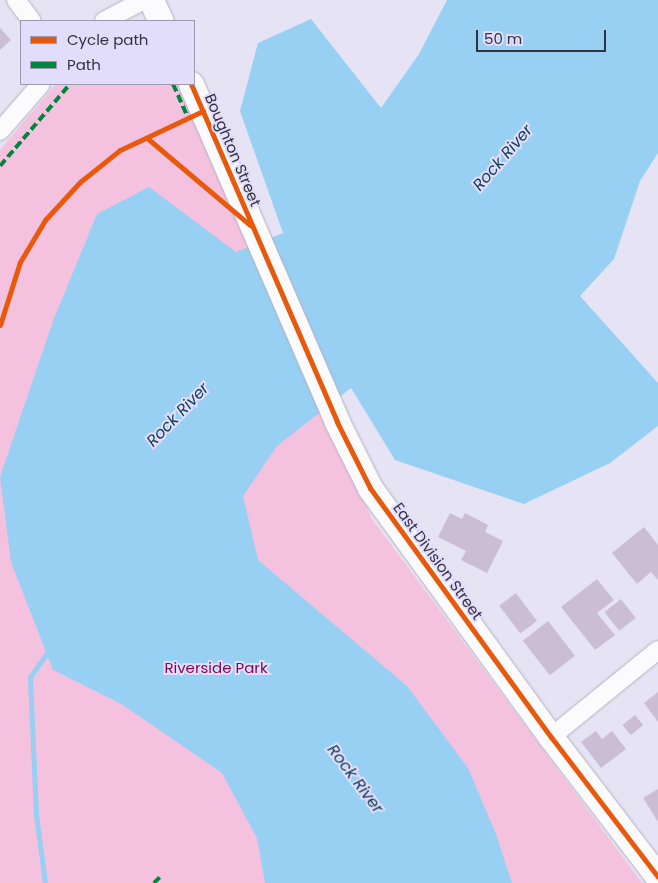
<!DOCTYPE html>
<html>
<head>
<meta charset="utf-8">
<style>
  body { margin:0 }
  #map { position:relative; width:658px; height:883px; overflow:hidden; background:#e6e4f4; font-family:Poppins,sans-serif }
  div>[style] { position:absolute }
  [style*='--x'] { left:calc(var(--x)*1px); top:calc(var(--y)*1px); width:calc(var(--w)*1px); rotate:calc(var(--a)*1deg) }
  .green>* { inset:0; background:#f4c2df }
  .water>* { inset:0; background:#97d0f3 }
  .stream>* { height:5px; margin:-2.5px; padding:0 2.5px; transform-origin:2.5px; border-radius:2.5px; background:#97d0f3 }
  .building>* { inset:0; background:#cbbed4; transform-origin:0 0 }
  .roads { filter:drop-shadow(0 0 1px #b3b1bf) drop-shadow(0 0 1px #b3b1bf) }
  .street>* { height:18px; margin:-9px; padding:0 9px; transform-origin:9px; border-radius:9px; background:#fbfbfd }
  .secondary>* { height:25px; margin:-12.5px; padding:0 12.5px; transform-origin:12.5px; border-radius:12.5px; background:#fbfbfd }
  .quiet>* { height:4px; margin-top:-2px; transform-origin:0; background:repeating-linear-gradient(90deg,#00873e 0 8px,transparent 0 12px) }
  .cycleway>* { height:5px; margin:-2.5px; padding:0 2.5px; transform-origin:2.5px; border-radius:2.5px; background:#e8590c }
  span { translate:-50% -50%; white-space:nowrap; text-align:center; line-height:1.15; -webkit-text-stroke:4px #e2ddfb; paint-order:stroke }
  .street-label { font-size:15px; color:#343240 }
  .park-label { font-size:15px; color:#7d064e }
  .water-label { font-size:16px; color:#0c3d53; font-style:italic }
  .legend { position:absolute; left:20px; top:20px; width:175px; height:65px; box-sizing:border-box; background:#e2ddfb; border:1px solid #9c99b0; margin:0; padding:6px 9px; list-style:none; font-size:15px; color:#343240 }
  .legend li { display:flex; align-items:center; gap:10px; height:25px }
  .legend b { width:25px; border:1px solid #9c99b0 }
  .scale { position:absolute; left:476px; top:30px; width:130px; height:22px; box-sizing:border-box; border:2px solid #343240; border-top:0; padding-left:6px; font-size:15px; line-height:18px; white-space:nowrap; color:#343240; -webkit-text-stroke:4px #e2ddfb; paint-order:stroke }
</style>
</head>
<body>
<div id="map">
  <div class="green">
    <div style="clip-path:polygon(56px 84px,183px 84px,372px 519px,642px 883px,0 883px,0 150px)"></div>
  </div>
  <div class="water">
    <div style="clip-path:polygon(447px 0,658px 0,658px 153px,640px 181px,614px 259px,580px 296px,658px 383px,658px 426px,610px 463px,524px 504px,395px 460px,351px 388px,277px 446px,243px 496px,258px 560px,407px 686px,468px 768px,496px 834px,512px 883px,265px 883px,257px 838px,222px 773px,123px 705px,53px 670px,11px 562px,0 477px,53px 321px,97px 214px,149px 187px,236px 252px,283px 233px,240px 111px,258px 43px,311px 19px,381px 108px,419px 54px)"></div>
  </div>
  <div class="stream">
    <div style="--x:45;--y:883;--w:69;--a:-97.5"></div>
    <div style="--x:36;--y:815;--w:138;--a:-92.5"></div>
    <div style="--x:30;--y:677;--w:35;--a:-55"></div>
  </div>
  <div class="building">
    <div style="clip-path:polygon(0 28px,11px 40px,0 50px)"></div>
    <div style="clip-path:polygon(450px 513px,462px 519px,465px 513px,488px 525px,485px 532px,503px 541px,487px 573px,461px 560px,466px 551px,438px 537px)"></div>
    <div style="clip-path:polygon(644px 527px,658px 545px,658px 580px,651px 572px,637px 584px,612px 553px)"></div>
    <div style="clip-path:polygon(597px 579px,614px 600px,597px 613px,615px 635px,595px 650px,561px 607px)"></div>
    <div style="left:516px;top:593px;width:35px;height:21px;rotate:53deg"></div>
    <div style="left:621px;top:599px;width:24px;height:21px;rotate:52deg"></div>
    <div style="left:548px;top:621px;width:44px;height:32px;rotate:52deg"></div>
    <div style="clip-path:polygon(658px 692px,658px 722px,644px 703px)"></div>
    <div style="left:635px;top:715px;width:13px;height:16px;rotate:51deg"></div>
    <div style="clip-path:polygon(596px 731px,602px 739px,612px 731px,626px 749px,601px 768px,581px 742px)"></div>
    <div style="clip-path:polygon(658px 789px,658px 822px,643px 798px)"></div>
  </div>
  <div class="roads">
    <div class="street">
      <div style="--x:16;--y:0;--w:26;--a:53"></div>
      <div style="--x:104;--y:21;--w:45;--a:-27.7"></div>
      <div style="--x:0;--y:131;--w:62;--a:-48.9"></div>
      <div style="--x:551;--y:737;--w:138;--a:-39.1"></div>
    </div>
    <div class="secondary">
      <div style="--x:151;--y:0;--w:23;--a:65"></div>
      <div style="--x:191;--y:84;--w:368;--a:66.6"></div>
      <div style="--x:337;--y:422;--w:74;--a:63.4"></div>
      <div style="--x:370;--y:488;--w:308;--a:54"></div>
      <div style="--x:551;--y:737;--w:176;--a:52.6"></div>
    </div>
  </div>
  <div class="quiet">
    <div style="--x:173;--y:84;--w:36;--a:66"></div>
    <div style="--x:0;--y:166;--w:108;--a:-49.5"></div>
    <div style="--x:154;--y:883;--w:8;--a:-45"></div>
  </div>
  <div class="cycleway">
    <div style="--x:191;--y:84;--w:368;--a:66.6"></div>
    <div style="--x:337;--y:422;--w:74;--a:63.4"></div>
    <div style="--x:370;--y:488;--w:308;--a:54"></div>
    <div style="--x:551;--y:737;--w:176;--a:52.6"></div>
    <div style="--x:147;--y:138;--w:135;--a:40.2"></div>
    <div style="--x:0;--y:325;--w:66;--a:-72.4"></div>
    <div style="--x:20;--y:262;--w:49;--a:-59.2"></div>
    <div style="--x:45;--y:220;--w:52;--a:-47.4"></div>
    <div style="--x:80;--y:182;--w:51;--a:-38.7"></div>
    <div style="--x:120;--y:150;--w:92;--a:-25.2"></div>
  </div>
  <div class="street-label">
    <span style="left:233px;top:150px;rotate:67deg">Boughton Street</span>
    <span style="left:438px;top:561px;rotate:54deg">East Division Street</span>
  </div>
  <div class="park-label">
    <span style="left:216px;top:668px">Riverside Park</span>
  </div>
  <div class="water-label">
    <span style="left:503px;top:158px;rotate:-49deg">Rock River</span>
    <span style="left:178px;top:415px;rotate:-46deg">Rock River</span>
    <span style="left:355px;top:779px;rotate:53deg">Rock River</span>
  </div>
  <ul class="legend">
  <li><b style="height:6px;background:#e8590c"></b>Cycle path</li>
  <li><b style="height:6px;background:#00873e"></b>Path</li>
  </ul>
  <div class="scale">50 m</div>
</div>
</body>
</html>
